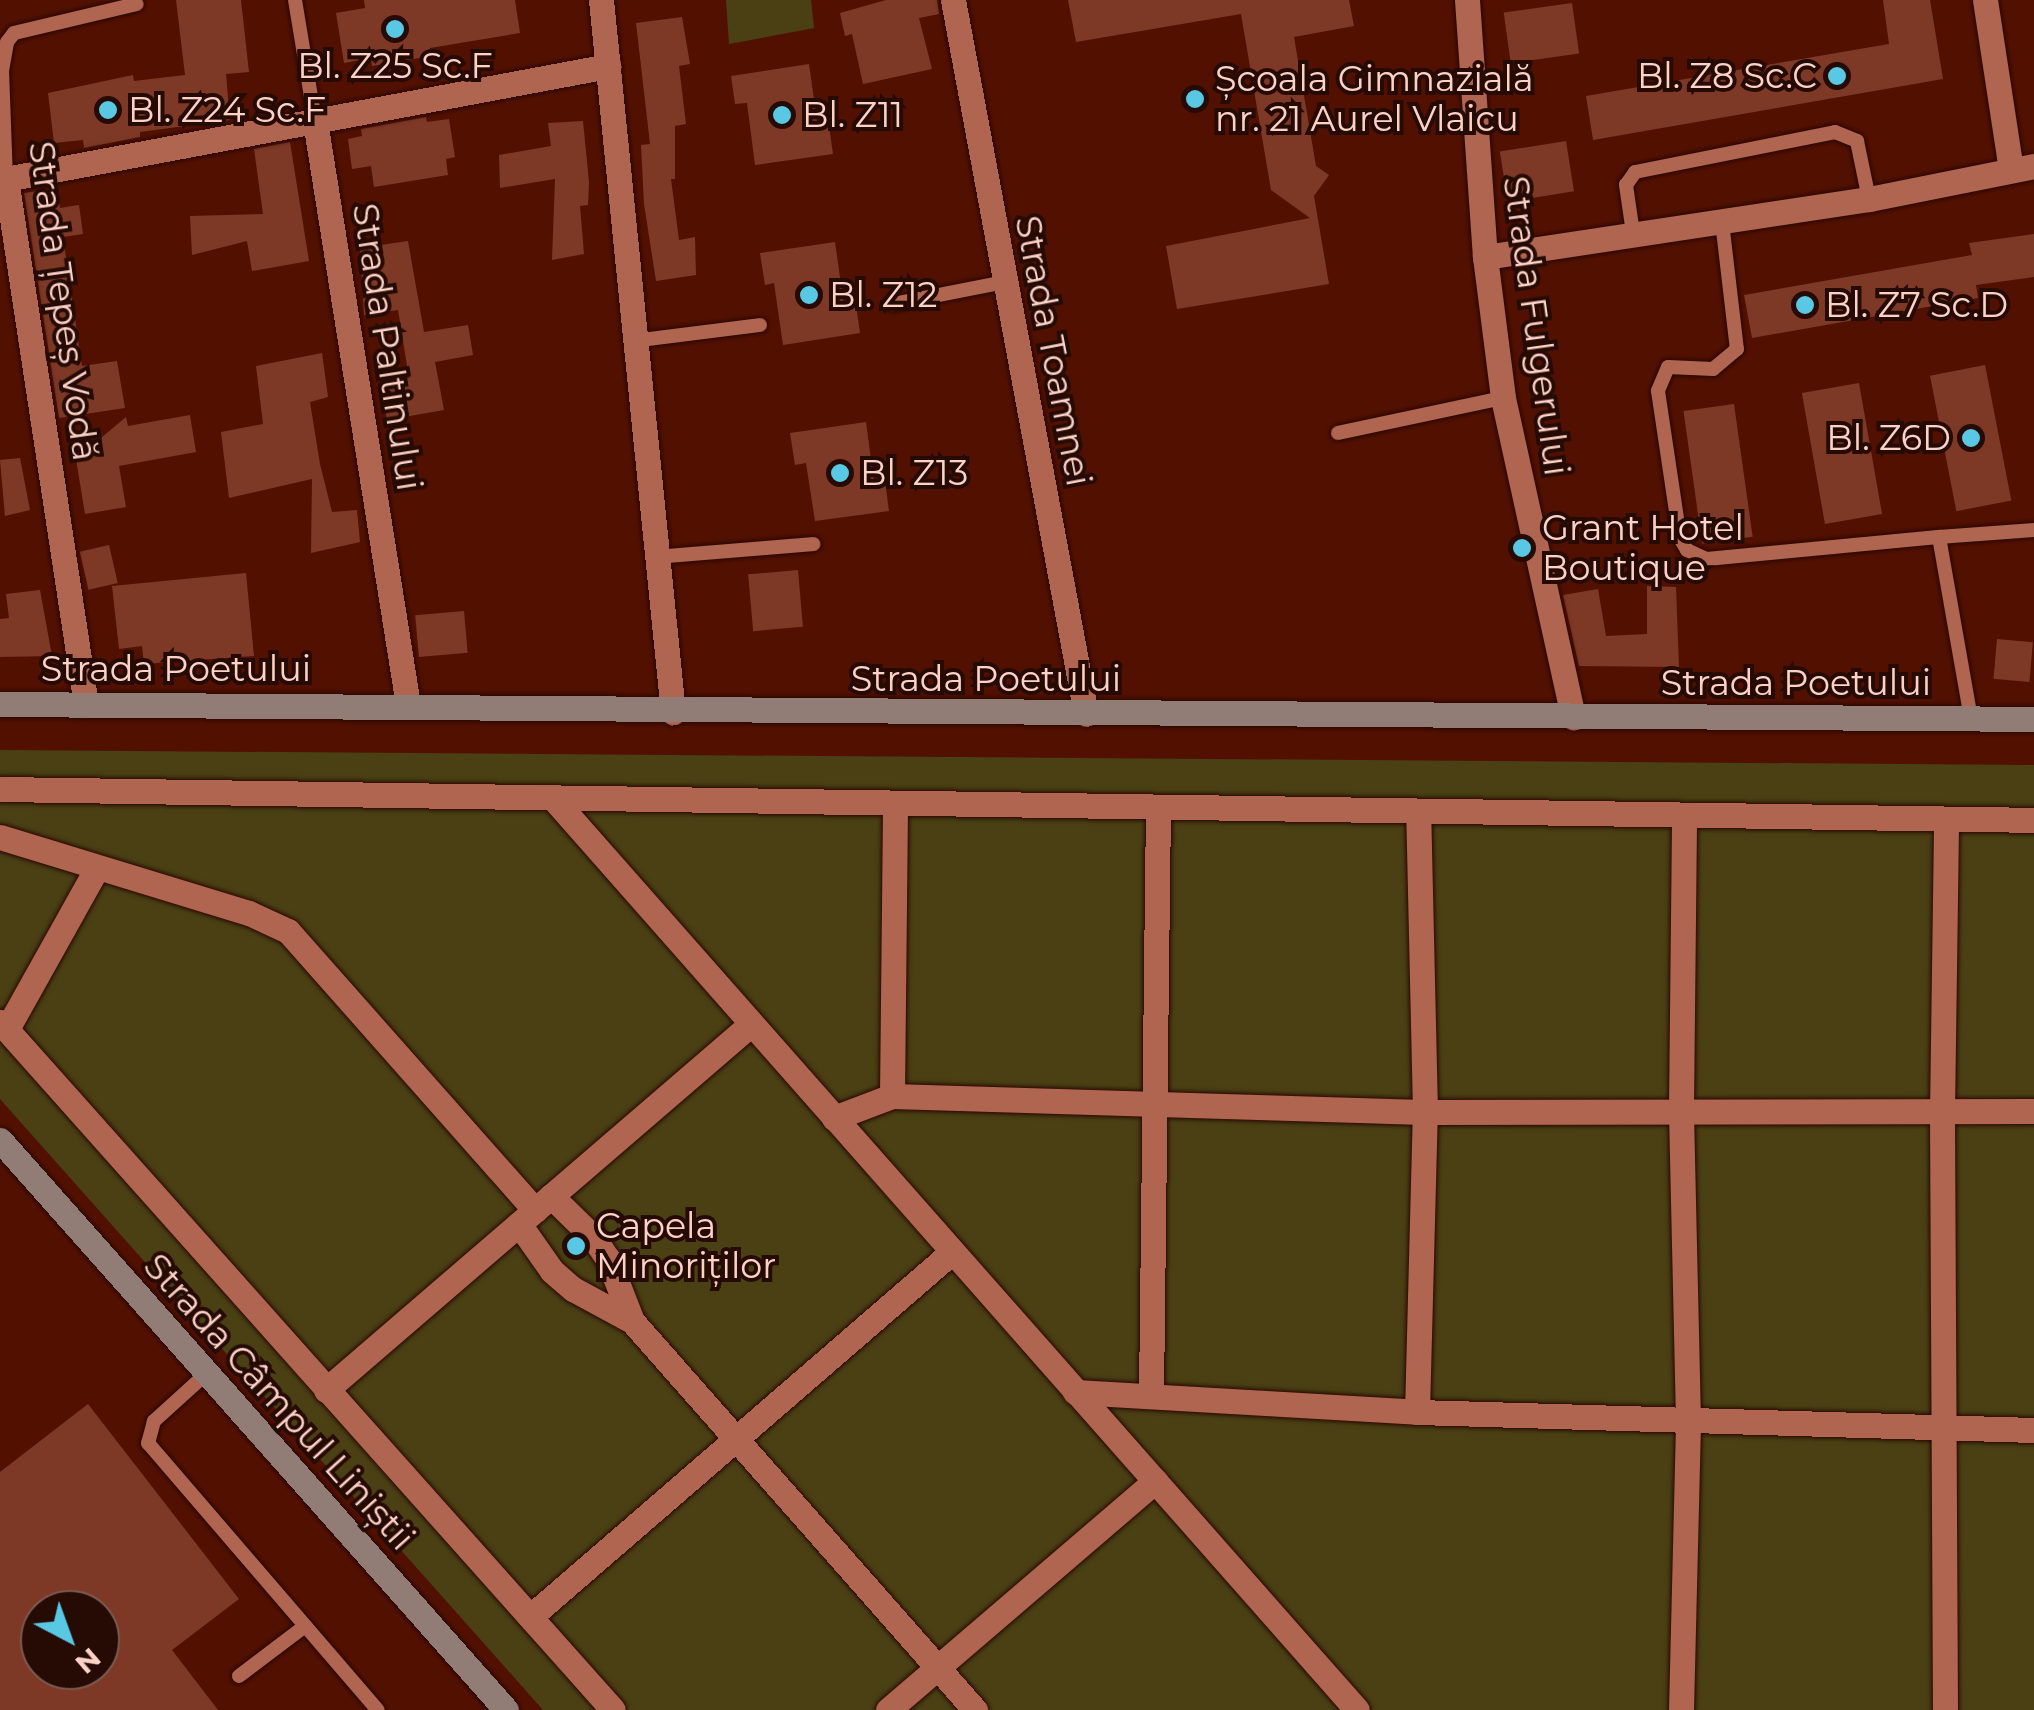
<!DOCTYPE html>
<html>
<head>
<meta charset="utf-8">
<style>
  body { margin:0 }
  #map { position:relative; width:2034px; height:1710px; overflow:hidden; background:#521100; font-family:Montserrat,sans-serif }
  div>[style] { position:absolute }
  [style*='--x'] { left:calc(var(--x)*1px); top:calc(var(--y)*1px); width:calc(var(--w)*1px); rotate:calc(var(--a)*1deg) }
  .green>* { inset:0; background:#4a4014 }
  .building>* { inset:0; background:#7d3925; transform-origin:0 0 }
  .roads { filter:drop-shadow(0 0 2px #290701) drop-shadow(0 0 2px #290701) }
  .lane>* { height:14px; margin:-7px; padding:0 7px; transform-origin:7px; border-radius:7px; background:#af6550 }
  .street>* { height:25px; margin:-12.5px; padding:0 12.5px; transform-origin:12.5px; border-radius:12.5px; background:#af6550 }
  .secondary>* { height:25px; margin:-12.5px; padding:0 12.5px; transform-origin:12.5px; border-radius:12.5px; background:#917d76 }
  .dots>* { width:28px; height:28px; translate:-50% -50%; box-sizing:border-box; border:5px solid #260a04; border-radius:50% }
  span { translate:-50% -50%; white-space:nowrap; text-align:center; line-height:1.15; -webkit-text-stroke:8px #260a04; paint-order:stroke }
  .poi-label { font-size:35px; color:#fcd2c6 }
  .right { translate:-100% -50%; text-align:right }
  .left { translate:0 -50%; text-align:left }
  .street-label { font-size:35px; color:#fcd2c6 }
  .north { position:absolute; left:20px; top:1590px; width:100px; height:100px; box-sizing:border-box; background:#260a04; border:2px solid #7c5a52; border-radius:50%; rotate:139deg; font-size:28px; font-weight:700; line-height:40px; text-align:center; color:#fcd2c6 }
  .north::after { content:''; display:block; margin:auto; width:35px; height:45px; background:#59c8e4; clip-path:polygon(50% 0,100% 100%,50% 72%,0 100%) }
</style>
</head>
<body>
<div id="map">
  <div class="green">
    <div style="clip-path:polygon(726px 0,811px 0,814px 28px,729px 44px)"></div>
    <div style="clip-path:polygon(0 750px,2034px 765px,2034px 1710px,543px 1710px,0 1099px)"></div>
  </div>
  <div class="building">
    <div style="clip-path:polygon(176px 0,241px 0,249px 72px,226px 74px,230px 120px,140px 132px,140px 137px,84px 148px,83px 140px,54px 143px,48px 93px,133px 75px,134px 81px,185px 75px)"></div>
    <div style="clip-path:polygon(364px 0,515px 0,520px 33px,430px 48px,431px 56px,372px 66px,371px 58px,344px 63px,336px 13px,365px 8px)"></div>
    <div style="clip-path:polygon(886px 0,937px 0,939px 14px,919px 18px,932px 69px,863px 84px,852px 34px,845px 36px,840px 13px)"></div>
    <div style="clip-path:polygon(1068px 0,1349px 0,1354px 26px,1294px 37px,1316px 166px,1329px 175px,1314px 196px,1329px 284px,1177px 309px,1166px 246px,1310px 218px,1271px 190px,1241px 14px,1076px 42px)"></div>
    <div style="clip-path:polygon(1883px 0,1930px 0,1943px 79px,1593px 140px,1586px 96px,1889px 44px)"></div>
    <div style="left:1572px;top:3px;width:51px;height:69px;rotate:82deg"></div>
    <div style="clip-path:polygon(682px 17px,690px 64px,679px 66px,686px 124px,675px 126px,675px 179px,671px 179px,679px 240px,695px 237px,696px 275px,656px 281px,644px 204px,641px 145px,650px 144px,636px 23px)"></div>
    <div style="clip-path:polygon(809px 64px,818px 128px,829px 126px,833px 154px,755px 165px,747px 103px,735px 104px,731px 76px)"></div>
    <div style="clip-path:polygon(426px 117px,427px 122px,449px 119px,455px 157px,446px 159px,448px 175px,374px 187px,371px 166px,352px 169px,348px 139px,362px 136px,361px 129px)"></div>
    <div style="clip-path:polygon(583px 121px,589px 182px,588px 205px,580px 206px,584px 254px,552px 260px,555px 179px,500px 188px,499px 155px,551px 146px,548px 123px)"></div>
    <div style="left:1566px;top:141px;width:51px;height:67px;rotate:81deg"></div>
    <div style="clip-path:polygon(290px 142px,309px 261px,252px 271px,247px 241px,192px 255px,190px 216px,263px 214px,254px 149px)"></div>
    <div style="clip-path:polygon(57px 188px,60px 208px,79px 205px,83px 234px,63px 237px,82px 366px,117px 361px,125px 408px,59px 418px,24px 193px)"></div>
    <div style="clip-path:polygon(2034px 234px,2034px 277px,1976px 285px,1978px 298px,1752px 338px,1744px 295px,1972px 255px,1969px 243px)"></div>
    <div style="clip-path:polygon(408px 241px,424px 332px,468px 325px,473px 355px,435px 362px,444px 410px,387px 420px,380px 383px,409px 378px,398px 310px,364px 315px,360px 248px)"></div>
    <div style="clip-path:polygon(835px 242px,844px 306px,856px 305px,860px 333px,783px 345px,774px 283px,765px 285px,760px 253px)"></div>
    <div style="clip-path:polygon(322px 353px,328px 397px,310px 402px,320px 464px,332px 512px,357px 510px,360px 542px,311px 553px,312px 479px,229px 498px,221px 432px,263px 424px,256px 366px)"></div>
    <div style="left:1985px;top:365px;width:138px;height:56px;rotate:79deg"></div>
    <div style="left:1859px;top:383px;width:133px;height:58px;rotate:80deg"></div>
    <div style="left:1734px;top:404px;width:134px;height:51px;rotate:82deg"></div>
    <div style="clip-path:polygon(190px 415px,196px 452px,119px 466px,126px 507px,85px 514px,76px 459px,126px 417px,128px 426px)"></div>
    <div style="clip-path:polygon(866px 422px,874px 482px,885px 481px,889px 511px,815px 521px,806px 463px,795px 465px,790px 433px)"></div>
    <div style="clip-path:polygon(20px 458px,30px 510px,5px 516px,0 460px)"></div>
    <div style="left:109px;top:545px;width:39px;height:30px;rotate:77deg"></div>
    <div style="left:798px;top:570px;width:57px;height:50px;rotate:85deg"></div>
    <div style="clip-path:polygon(246px 573px,254px 656px,144px 664px,142px 646px,119px 649px,112px 586px)"></div>
    <div style="clip-path:polygon(1647px 586px,1676px 587px,1679px 667px,1579px 666px,1563px 595px,1598px 589px,1606px 636px,1647px 634px)"></div>
    <div style="clip-path:polygon(40px 590px,52px 656px,0 657px,0 619px,9px 618px,6px 594px)"></div>
    <div style="left:464px;top:611px;width:42px;height:49px;rotate:85deg"></div>
    <div style="left:1997px;top:639px;width:36px;height:40px;rotate:5deg"></div>
    <div style="clip-path:polygon(evenodd,88px 1404px,239px 1599px,172px 1650px,218px 1710px,0 1710px,0 1472px,88px 1404px,40px 1610px,100px 1610px,100px 1670px,40px 1670px,40px 1610px)"></div>
  </div>
  <div class="roads">
    <div class="lane">
      <div style="--x:295;--y:0;--w:123;--a:80.6"></div>
      <div style="--x:6;--y:179;--w:108;--a:-92.1"></div>
      <div style="--x:2;--y:71;--w:29;--a:-80"></div>
      <div style="--x:7;--y:42;--w:11;--a:-52"></div>
      <div style="--x:14;--y:33;--w:126;--a:-13.3"></div>
      <div style="--x:1722;--y:222;--w:128;--a:83.3"></div>
      <div style="--x:1737;--y:349;--w:31;--a:140"></div>
      <div style="--x:1713;--y:369;--w:45;--a:-177.5"></div>
      <div style="--x:1668;--y:367;--w:26;--a:113"></div>
      <div style="--x:1658;--y:391;--w:149;--a:81.5"></div>
      <div style="--x:1680;--y:538;--w:14;--a:60"></div>
      <div style="--x:1687;--y:550;--w:21;--a:25"></div>
      <div style="--x:1706;--y:559;--w:234;--a:-5.4"></div>
      <div style="--x:1939;--y:537;--w:184;--a:80"></div>
      <div style="--x:1633;--y:233;--w:49;--a:-98.3"></div>
      <div style="--x:1626;--y:185;--w:16;--a:-55"></div>
      <div style="--x:1635;--y:172;--w:204;--a:-11.3"></div>
      <div style="--x:1835;--y:132;--w:24;--a:22"></div>
      <div style="--x:1857;--y:141;--w:59;--a:78.3"></div>
      <div style="--x:893;--y:304;--w:114;--a:-11.1"></div>
      <div style="--x:633;--y:341;--w:128;--a:-7.2"></div>
      <div style="--x:1338;--y:433;--w:169;--a:-12"></div>
      <div style="--x:1939;--y:537;--w:95;--a:-4.2"></div>
      <div style="--x:656;--y:557;--w:158;--a:-4.7"></div>
      <div style="--x:207;--y:1373;--w:72;--a:137.8"></div>
      <div style="--x:154;--y:1421;--w:23;--a:105"></div>
      <div style="--x:148;--y:1443;--w:352;--a:49.3"></div>
      <div style="--x:239;--y:1676;--w:83;--a:-37.1"></div>
    </div>
    <div class="street">
      <div style="--x:601;--y:0;--w:716;--a:84.23"></div>
      <div style="--x:953;--y:0;--w:726;--a:79.45"></div>
      <div style="--x:1467;--y:0;--w:258;--a:86"></div>
      <div style="--x:1485;--y:257;--w:142;--a:82.7"></div>
      <div style="--x:1503;--y:398;--w:327;--a:77.6"></div>
      <div style="--x:1985;--y:0;--w:172;--a:81.3"></div>
      <div style="--x:315;--y:121;--w:591;--a:80.95"></div>
      <div style="--x:6;--y:179;--w:532;--a:81.35"></div>
      <div style="--x:0;--y:180;--w:619;--a:-10.62"></div>
      <div style="--x:1485;--y:257;--w:388;--a:-8.6"></div>
      <div style="--x:1869;--y:199;--w:168;--a:-11.3"></div>
      <div style="--x:0;--y:789;--w:2034;--a:0.87"></div>
      <div style="--x:552;--y:797;--w:1217;--a:48.6"></div>
      <div style="--x:0;--y:837;--w:260;--a:17"></div>
      <div style="--x:249;--y:913;--w:43;--a:24.8"></div>
      <div style="--x:288;--y:931;--w:373;--a:48.5"></div>
      <div style="--x:0;--y:1022;--w:921;--a:48.3"></div>
      <div style="--x:7;--y:1029;--w:182;--a:-60.8"></div>
      <div style="--x:892;--y:1096;--w:291;--a:-89.4"></div>
      <div style="--x:834;--y:1118;--w:62;--a:-20.8"></div>
      <div style="--x:892;--y:1096;--w:533;--a:1.72"></div>
      <div style="--x:1425;--y:1112;--w:609;--a:-0.09"></div>
      <div style="--x:551;--y:1196;--w:59;--a:44.3"></div>
      <div style="--x:593;--y:1237;--w:27;--a:56"></div>
      <div style="--x:608;--y:1259;--w:66;--a:68.8"></div>
      <div style="--x:632;--y:1321;--w:519;--a:48.6"></div>
      <div style="--x:519;--y:1224;--w:57;--a:54.9"></div>
      <div style="--x:552;--y:1271;--w:28;--a:41"></div>
      <div style="--x:573;--y:1289;--w:67;--a:28.5"></div>
      <div style="--x:326;--y:1390;--w:559;--a:-40.72"></div>
      <div style="--x:1075;--y:1392;--w:343;--a:3.3"></div>
      <div style="--x:1417;--y:1412;--w:617;--a:1.67"></div>
      <div style="--x:1151;--y:1395;--w:588;--a:-89.32"></div>
      <div style="--x:1417;--y:1412;--w:300;--a:-88.5"></div>
      <div style="--x:1425;--y:1112;--w:301;--a:-91.3"></div>
      <div style="--x:530;--y:1617;--w:558;--a:-40.86"></div>
      <div style="--x:888;--y:1710;--w:352;--a:-40.6"></div>
      <div style="--x:1681;--y:1710;--w:289;--a:-88.6"></div>
      <div style="--x:1688;--y:1421;--w:312;--a:-91.3"></div>
      <div style="--x:1681;--y:1109;--w:293;--a:-89.4"></div>
      <div style="--x:1945;--y:1710;--w:597;--a:-90.29"></div>
      <div style="--x:1942;--y:1113;--w:293;--a:-89.2"></div>
    </div>
    <div class="secondary">
      <div style="--x:0;--y:704;--w:2034;--a:0.42"></div>
      <div style="--x:0;--y:1140;--w:762;--a:48.4"></div>
    </div>
  </div>
  <div class="dots">
    <div style="left:395px;top:29px;background:#59c8e4"></div>
    <div style="left:1837px;top:76px;background:#59c8e4"></div>
    <div style="left:1195px;top:99px;background:#59c8e4"></div>
    <div style="left:108px;top:110px;background:#59c8e4"></div>
    <div style="left:782px;top:115px;background:#59c8e4"></div>
    <div style="left:809px;top:295px;background:#59c8e4"></div>
    <div style="left:1805px;top:305px;background:#59c8e4"></div>
    <div style="left:1971px;top:438px;background:#59c8e4"></div>
    <div style="left:840px;top:473px;background:#59c8e4"></div>
    <div style="left:1522px;top:548px;background:#59c8e4"></div>
    <div style="left:576px;top:1246px;background:#59c8e4"></div>
  </div>
  <div class="poi-label">
    <span style="left:395px;top:66px">Bl. Z25 Sc.F</span>
    <span class="right" style="left:1817px;top:76px">Bl. Z8 Sc.C</span>
    <span class="left" style="left:1215px;top:99px">Școala Gimnazială<br>nr. 21 Aurel Vlaicu</span>
    <span class="left" style="left:128px;top:110px">Bl. Z24 Sc.F</span>
    <span class="left" style="left:802px;top:115px">Bl. Z11</span>
    <span class="left" style="left:829px;top:295px">Bl. Z12</span>
    <span class="left" style="left:1825px;top:305px">Bl. Z7 Sc.D</span>
    <span class="right" style="left:1951px;top:438px">Bl. Z6D</span>
    <span class="left" style="left:860px;top:473px">Bl. Z13</span>
    <span class="left" style="left:1542px;top:548px">Grant Hotel<br>Boutique</span>
    <span class="left" style="left:596px;top:1246px">Capela<br>Minoriților</span>
  </div>
  <div class="street-label">
    <span style="left:63px;top:301px;rotate:82deg">Strada Țepeș Vodă</span>
    <span style="left:1536px;top:326px;rotate:82deg">Strada Fulgerului</span>
    <span style="left:387px;top:347px;rotate:81deg">Strada Paltinului</span>
    <span style="left:1053px;top:351px;rotate:79deg">Strada Toamnei</span>
    <span style="left:176px;top:669px">Strada Poetului</span>
    <span style="left:986px;top:679px">Strada Poetului</span>
    <span style="left:1796px;top:683px">Strada Poetului</span>
    <span style="left:279px;top:1402px;rotate:48deg">Strada Câmpul Liniștii</span>
  </div>
  <div class="north">N</div>
</div>
</body>
</html>
